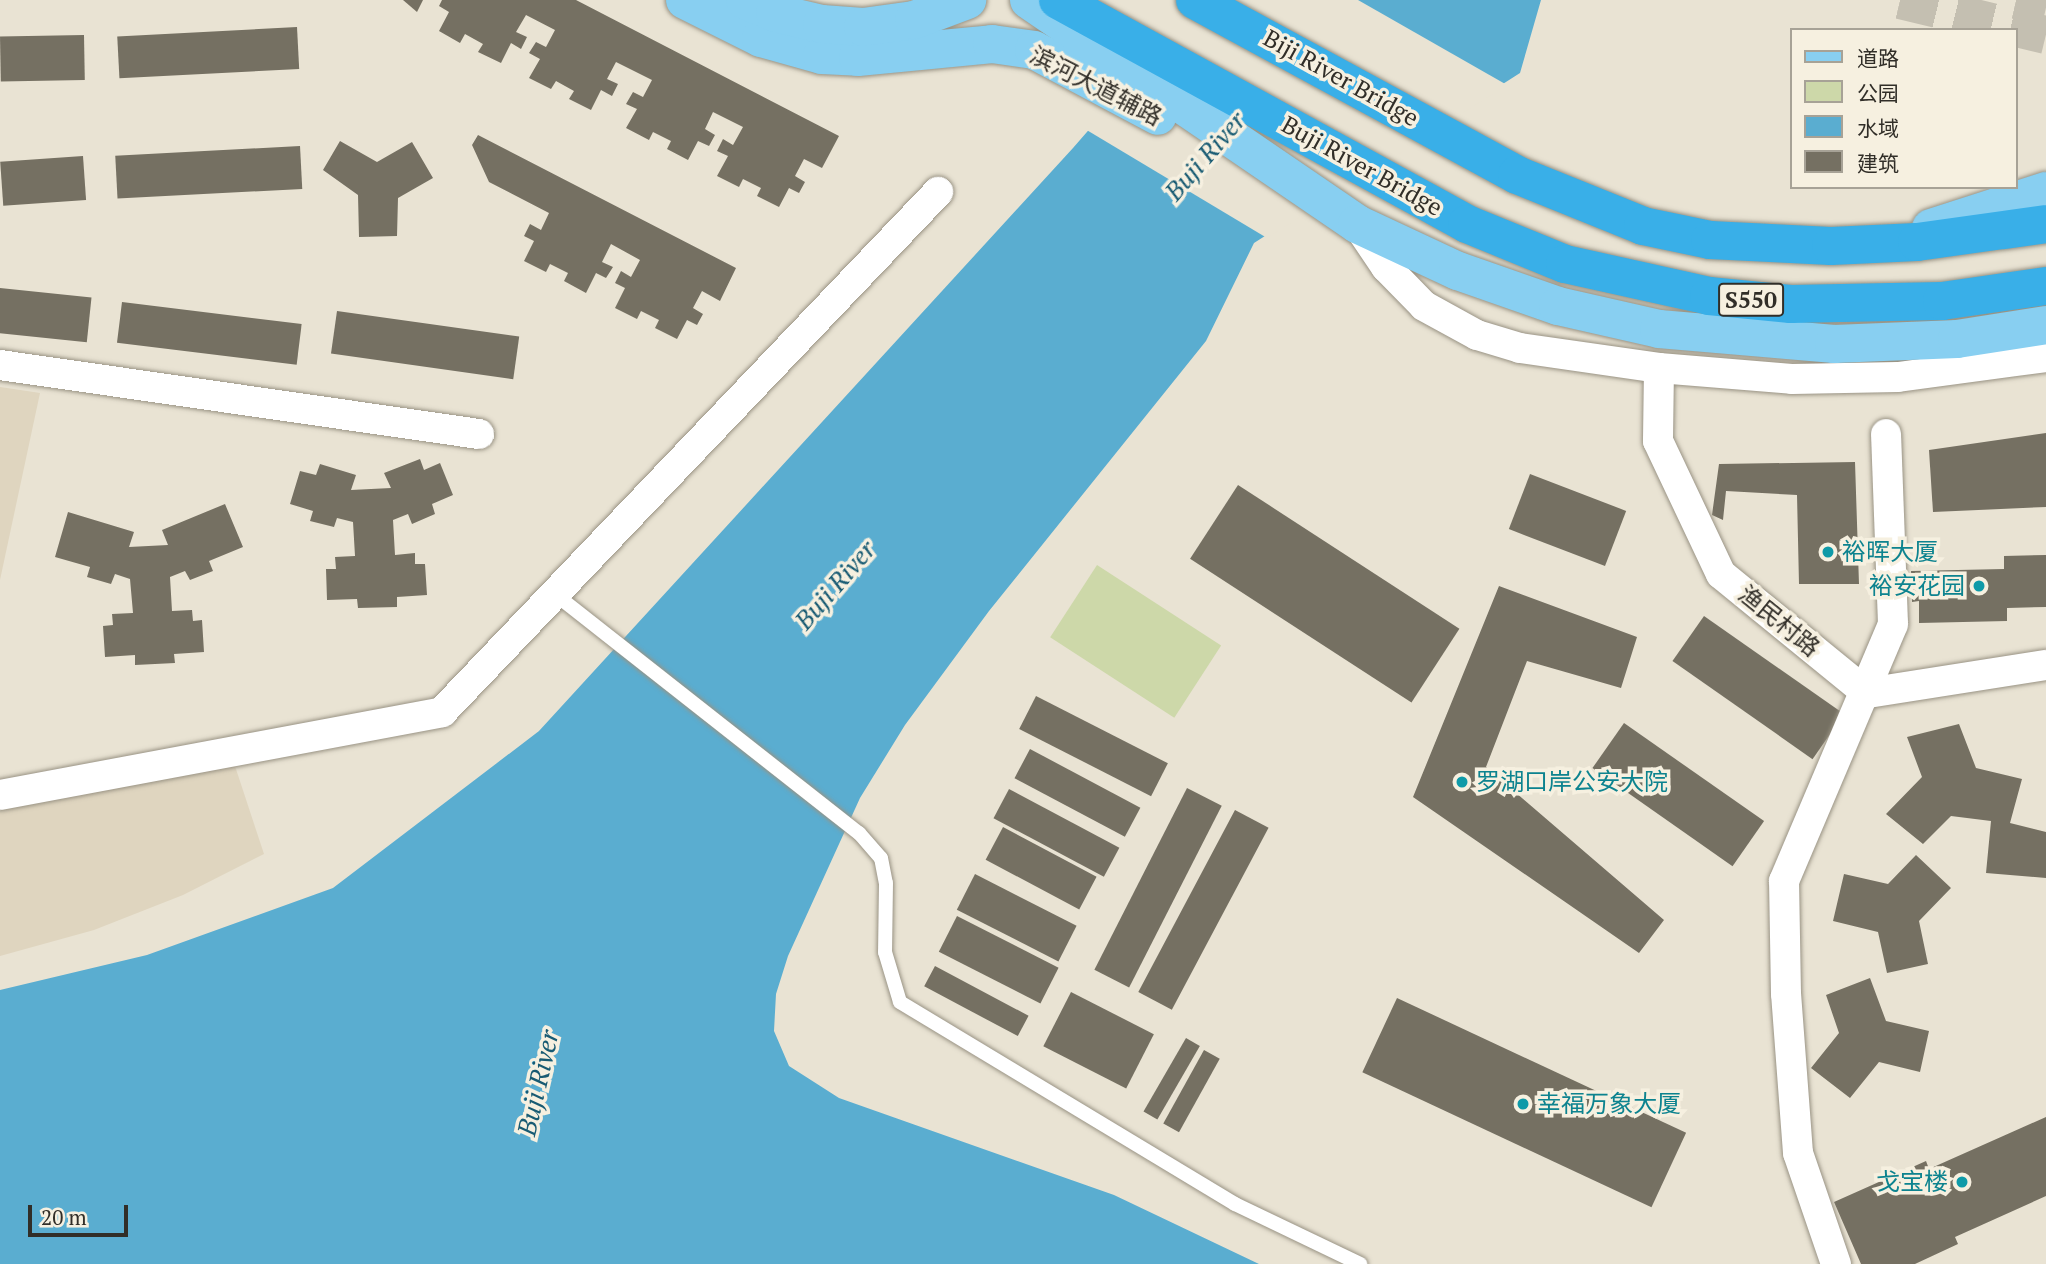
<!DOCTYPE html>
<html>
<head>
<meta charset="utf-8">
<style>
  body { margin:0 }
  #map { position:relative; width:2046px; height:1264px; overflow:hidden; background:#e9e3d3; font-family:"PT Serif","Noto Sans SC",serif }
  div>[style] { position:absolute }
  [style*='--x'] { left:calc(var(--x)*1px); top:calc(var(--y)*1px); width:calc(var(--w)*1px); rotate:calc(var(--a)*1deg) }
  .built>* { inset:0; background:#dfd5bf }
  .green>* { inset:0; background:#cdd8a9; transform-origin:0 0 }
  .water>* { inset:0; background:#5aadd0 }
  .pier>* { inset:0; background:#e9e3d3 }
  .building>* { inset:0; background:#757062; transform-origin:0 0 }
  .highway-tunnel>* { height:38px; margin-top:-19px; transform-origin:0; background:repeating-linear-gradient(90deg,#c4bfb1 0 38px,transparent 0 57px) }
  .roads { filter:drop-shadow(0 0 2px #999384) drop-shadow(0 0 2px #999384) }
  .lane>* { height:14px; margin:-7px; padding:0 7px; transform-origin:7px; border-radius:7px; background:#fff }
  .street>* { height:30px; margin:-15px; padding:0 15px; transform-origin:15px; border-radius:15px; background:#fff }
  .primary>* { height:38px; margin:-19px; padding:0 19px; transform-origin:19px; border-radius:19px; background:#88cff1 }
  .highway>* { height:38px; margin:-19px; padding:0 19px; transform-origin:19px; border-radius:19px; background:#39afe8 }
  .dots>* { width:19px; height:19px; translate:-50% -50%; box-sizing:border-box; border:4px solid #f6f0e0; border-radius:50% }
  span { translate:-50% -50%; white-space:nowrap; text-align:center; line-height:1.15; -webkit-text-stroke:7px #f6f0e0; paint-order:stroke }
  .shield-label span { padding:2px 5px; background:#f6f0e0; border:2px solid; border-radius:5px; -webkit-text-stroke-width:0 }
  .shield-label { font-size:23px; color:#312e28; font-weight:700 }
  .street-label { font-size:24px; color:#312e28 }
  .culture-label { font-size:24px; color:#0d838f }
  .left { translate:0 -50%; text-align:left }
  .right { translate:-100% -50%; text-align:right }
  .water-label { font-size:26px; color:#185b73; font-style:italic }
  .legend { position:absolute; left:1790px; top:28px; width:228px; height:161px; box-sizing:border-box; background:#f6f0e0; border:2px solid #a7a296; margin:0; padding:9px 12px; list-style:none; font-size:21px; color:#312e28 }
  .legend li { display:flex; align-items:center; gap:14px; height:35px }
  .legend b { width:35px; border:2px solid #a7a296 }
  .scale { position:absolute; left:28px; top:1205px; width:100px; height:32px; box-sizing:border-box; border:4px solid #312e28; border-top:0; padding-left:9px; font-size:21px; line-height:24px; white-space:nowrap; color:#312e28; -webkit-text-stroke:5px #f6f0e0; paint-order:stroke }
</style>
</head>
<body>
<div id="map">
  <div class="built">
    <div style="clip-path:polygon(0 387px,40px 393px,0 580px)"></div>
    <div style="clip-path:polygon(234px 763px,264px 854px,183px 895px,94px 930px,0 956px,0 808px)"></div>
  </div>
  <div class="green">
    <div style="left:1097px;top:565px;width:148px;height:86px;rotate:33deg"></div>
  </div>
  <div class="water">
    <div style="clip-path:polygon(1202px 0,1541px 0,1520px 73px,1254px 243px,1206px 341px,989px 611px,905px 725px,860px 798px,788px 956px,776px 994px,774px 1031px,789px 1066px,839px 1098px,1114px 1195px,1259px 1264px,0 1264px,0 990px,147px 955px,333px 888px,539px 731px,1073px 148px)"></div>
  </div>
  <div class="pier">
    <div style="clip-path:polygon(1197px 0,1358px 0,1507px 85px,1267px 238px,1085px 129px)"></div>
  </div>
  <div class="building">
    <div style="clip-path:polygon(403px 0,423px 0,417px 12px)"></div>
    <div style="clip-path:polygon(442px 0,576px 0,839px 136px,822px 168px,804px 159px,795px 176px,805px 182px,799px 193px,789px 188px,779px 207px,757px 196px,761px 188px,743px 179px,739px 187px,717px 176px,728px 156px,717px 151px,723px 139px,733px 145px,743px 127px,713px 112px,705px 129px,715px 135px,709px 146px,698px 141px,688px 160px,667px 149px,671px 141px,653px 132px,649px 140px,626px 128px,637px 109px,626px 104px,633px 92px,643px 97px,652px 80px,616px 62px,607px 79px,618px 84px,612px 96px,601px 90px,591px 110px,569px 99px,574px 91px,556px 81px,551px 89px,529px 78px,540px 59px,529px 53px,536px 42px,546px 47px,555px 30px,526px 15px,516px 32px,527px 37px,521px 49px,511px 43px,501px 63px,478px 52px,483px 44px,465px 34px,460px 43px,439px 31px,449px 12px,439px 6px)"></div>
    <div style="left:297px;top:27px;width:42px;height:180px;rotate:87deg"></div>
    <div style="left:84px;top:35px;width:45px;height:84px;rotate:89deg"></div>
    <div style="clip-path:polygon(478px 135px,736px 268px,720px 301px,702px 291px,693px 308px,703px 314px,697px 325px,687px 320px,677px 339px,655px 328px,659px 320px,641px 311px,637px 319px,615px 308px,625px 288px,615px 283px,621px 271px,631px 277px,640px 260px,611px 244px,602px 262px,613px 267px,606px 278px,596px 273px,586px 293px,564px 281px,568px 273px,550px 264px,546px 272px,524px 261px,534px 241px,524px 236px,530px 224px,541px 230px,549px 213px,489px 182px,472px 145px)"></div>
    <div style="clip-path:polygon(340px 141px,377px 162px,412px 142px,433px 178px,398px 198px,397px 236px,359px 237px,358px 195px,323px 170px)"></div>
    <div style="left:300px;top:146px;width:43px;height:185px;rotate:87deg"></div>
    <div style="left:83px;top:156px;width:44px;height:83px;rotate:86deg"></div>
    <div style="left:0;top:288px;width:92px;height:45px;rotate:6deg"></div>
    <div style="left:122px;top:302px;width:181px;height:41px;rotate:7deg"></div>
    <div style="left:337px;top:311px;width:184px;height:43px;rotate:8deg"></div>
    <div style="clip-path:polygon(2046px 433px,2046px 507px,1933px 512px,1929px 450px)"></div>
    <div style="clip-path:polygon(420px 459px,424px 470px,440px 463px,453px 495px,432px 504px,435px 514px,412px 524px,408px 514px,393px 520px,395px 555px,415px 553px,415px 564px,425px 564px,427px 595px,397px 597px,397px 607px,358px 608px,357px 599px,327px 600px,326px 569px,336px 569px,335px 557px,355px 556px,353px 522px,337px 518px,334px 527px,310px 521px,313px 511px,290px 504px,300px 471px,316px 475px,320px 464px,356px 475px,351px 490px,391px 488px,384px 473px)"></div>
    <div style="clip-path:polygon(1855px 462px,1859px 584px,1799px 584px,1797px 495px,1726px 491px,1723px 520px,1712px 515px,1719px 464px)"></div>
    <div style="left:1530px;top:474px;width:103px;height:59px;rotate:21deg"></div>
    <div style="left:1238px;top:485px;width:264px;height:88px;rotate:33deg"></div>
    <div style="clip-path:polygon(225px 504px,243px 547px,209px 561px,213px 571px,190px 580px,185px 571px,170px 577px,172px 611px,192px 610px,193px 621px,202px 620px,204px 652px,174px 654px,175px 663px,135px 665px,135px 655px,105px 657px,103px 626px,113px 625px,112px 614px,133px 613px,130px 579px,115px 574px,111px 584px,87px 577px,90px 567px,55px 557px,68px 512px,134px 532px,129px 547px,168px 545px,162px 530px)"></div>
    <div style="clip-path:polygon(2046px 555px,2046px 607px,2007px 608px,2007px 621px,1919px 623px,1919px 601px,1912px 602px,1911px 571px,2004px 569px,2004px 556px)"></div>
    <div style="clip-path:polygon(1499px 586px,1637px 637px,1621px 688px,1527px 661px,1486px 767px,1664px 920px,1639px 953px,1413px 797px)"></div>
    <div style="left:1704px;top:616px;width:171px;height:55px;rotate:35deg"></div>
    <div style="left:1036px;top:696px;width:148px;height:37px;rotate:27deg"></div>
    <div style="left:1624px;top:723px;width:171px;height:55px;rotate:35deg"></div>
    <div style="clip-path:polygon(1959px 724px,1976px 768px,2022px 779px,2010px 823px,2046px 832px,2046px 878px,1986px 873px,1991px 821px,1951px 816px,1923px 844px,1886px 814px,1922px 777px,1907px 737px)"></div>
    <div style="left:1030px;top:749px;width:125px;height:33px;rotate:28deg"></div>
    <div style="left:1187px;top:788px;width:39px;height:204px;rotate:27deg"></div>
    <div style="left:1009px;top:789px;width:125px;height:33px;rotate:28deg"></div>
    <div style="left:1235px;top:810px;width:38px;height:206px;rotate:28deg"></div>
    <div style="left:1003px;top:827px;width:106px;height:37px;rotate:28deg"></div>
    <div style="clip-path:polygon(1916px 855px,1951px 888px,1919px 921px,1928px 964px,1887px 973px,1878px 932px,1833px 921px,1844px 874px,1888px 884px)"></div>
    <div style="left:975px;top:874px;width:114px;height:40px;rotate:27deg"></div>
    <div style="left:957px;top:916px;width:114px;height:40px;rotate:27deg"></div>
    <div style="left:935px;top:966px;width:106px;height:23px;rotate:28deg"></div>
    <div style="clip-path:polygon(1870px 978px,1886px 1021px,1929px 1031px,1920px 1072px,1879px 1062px,1850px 1098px,1811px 1068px,1839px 1033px,1826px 995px)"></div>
    <div style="left:1071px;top:992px;width:93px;height:61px;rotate:27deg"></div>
    <div style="left:1397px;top:998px;width:319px;height:82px;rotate:25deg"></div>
    <div style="left:1186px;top:1038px;width:16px;height:85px;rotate:30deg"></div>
    <div style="left:1204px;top:1050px;width:18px;height:84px;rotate:29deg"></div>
    <div style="clip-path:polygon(2046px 1117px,2046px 1196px,1955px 1237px,1958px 1244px,1915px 1264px,1861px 1264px,1834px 1202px,1926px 1161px,1929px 1169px)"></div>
  </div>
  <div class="highway-tunnel">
    <div style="--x:1900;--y:0;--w:150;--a:13.5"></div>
    <div style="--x:2016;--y:0;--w:31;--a:13"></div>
  </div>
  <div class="roads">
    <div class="lane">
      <div style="--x:555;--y:594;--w:387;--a:38.2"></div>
      <div style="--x:859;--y:833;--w:33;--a:49"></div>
      <div style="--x:881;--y:858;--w:25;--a:79"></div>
      <div style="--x:886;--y:883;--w:69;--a:90.8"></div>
      <div style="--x:885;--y:952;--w:52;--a:73.3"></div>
      <div style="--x:900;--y:1002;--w:391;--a:31.1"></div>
      <div style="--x:1235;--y:1204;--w:139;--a:25.6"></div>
    </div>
    <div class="street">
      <div style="--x:1357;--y:224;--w:52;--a:56"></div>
      <div style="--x:1386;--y:267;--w:54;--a:45.7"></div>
      <div style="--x:1424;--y:306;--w:60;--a:28.7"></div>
      <div style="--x:1477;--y:335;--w:45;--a:16.8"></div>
      <div style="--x:1520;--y:348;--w:140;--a:8.2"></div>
      <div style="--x:1659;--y:368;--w:133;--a:4.7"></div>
      <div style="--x:1792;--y:379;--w:106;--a:-1.1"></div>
      <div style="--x:1898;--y:377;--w:149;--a:-7.7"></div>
      <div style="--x:0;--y:365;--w:484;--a:8.2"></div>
      <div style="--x:1659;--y:368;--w:73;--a:90.8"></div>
      <div style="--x:1658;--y:441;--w:147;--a:64.7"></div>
      <div style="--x:1721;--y:574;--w:188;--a:39.2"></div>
      <div style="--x:1867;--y:693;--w:181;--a:-8.9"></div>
      <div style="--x:0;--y:795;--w:450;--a:-10.6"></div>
      <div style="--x:442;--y:712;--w:719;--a:-46.35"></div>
      <div style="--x:1836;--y:1264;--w:117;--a:-108.9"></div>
      <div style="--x:1798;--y:1153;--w:159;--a:-94.3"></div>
      <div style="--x:1786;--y:994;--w:113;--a:-91"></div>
      <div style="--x:1784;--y:881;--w:279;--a:-67"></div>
      <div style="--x:1893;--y:624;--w:190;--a:-92.1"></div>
    </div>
    <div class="primary">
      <div style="--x:685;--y:0;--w:85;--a:26.6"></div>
      <div style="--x:761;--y:38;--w:63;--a:15.6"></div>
      <div style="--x:822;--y:55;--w:36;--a:3"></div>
      <div style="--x:858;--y:57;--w:135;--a:-5.5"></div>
      <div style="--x:992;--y:44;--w:42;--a:8.1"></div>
      <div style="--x:1034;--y:50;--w:140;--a:28"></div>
      <div style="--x:745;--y:0;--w:33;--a:23"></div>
      <div style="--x:775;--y:13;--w:48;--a:13.2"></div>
      <div style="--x:822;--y:24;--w:41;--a:4.2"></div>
      <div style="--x:863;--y:27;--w:51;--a:-7.8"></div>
      <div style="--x:914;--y:20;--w:57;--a:-20.7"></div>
      <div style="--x:1029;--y:0;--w:397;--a:34.3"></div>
      <div style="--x:1357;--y:224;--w:111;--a:25"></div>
      <div style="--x:1458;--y:271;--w:106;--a:19.3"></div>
      <div style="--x:1558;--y:306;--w:104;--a:12.8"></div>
      <div style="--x:1659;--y:329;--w:176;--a:4.9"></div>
      <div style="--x:1834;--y:344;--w:123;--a:-2.3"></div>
      <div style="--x:1957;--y:339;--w:90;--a:-8.9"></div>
      <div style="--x:1931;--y:228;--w:121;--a:-17.8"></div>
    </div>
    <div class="highway">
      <div style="--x:1058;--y:0;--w:466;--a:28.7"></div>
      <div style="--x:1467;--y:224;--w:106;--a:22.2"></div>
      <div style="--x:1565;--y:264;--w:148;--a:12.5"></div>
      <div style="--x:1709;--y:296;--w:82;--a:5.6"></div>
      <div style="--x:1791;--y:304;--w:151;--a:-1.1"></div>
      <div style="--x:1942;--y:301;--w:105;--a:-8.2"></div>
      <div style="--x:1195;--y:0;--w:366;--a:28.5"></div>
      <div style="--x:1517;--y:175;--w:136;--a:22"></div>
      <div style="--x:1643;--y:226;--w:68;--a:11.8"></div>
      <div style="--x:1710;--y:240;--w:121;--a:2.8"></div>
      <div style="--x:1831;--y:246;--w:86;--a:-2.7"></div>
      <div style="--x:1917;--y:242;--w:130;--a:-7.9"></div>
    </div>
  </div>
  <div class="dots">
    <div style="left:1828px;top:552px;background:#0f9aa8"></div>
    <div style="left:1979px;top:586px;background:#0f9aa8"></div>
    <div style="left:1462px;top:782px;background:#0f9aa8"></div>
    <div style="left:1523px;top:1104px;background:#0f9aa8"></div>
    <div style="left:1962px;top:1182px;background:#0f9aa8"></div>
  </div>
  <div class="shield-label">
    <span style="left:1751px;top:300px">S550</span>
  </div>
  <div class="street-label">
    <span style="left:1341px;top:78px;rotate:29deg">Biji River Bridge</span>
    <span style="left:1096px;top:86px;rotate:27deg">滨河大道辅路</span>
    <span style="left:1362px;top:166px;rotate:29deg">Buji River Bridge</span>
    <span style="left:1779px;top:621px;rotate:39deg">渔民村路</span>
  </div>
  <div class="culture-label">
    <span class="left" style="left:1842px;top:552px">裕晖大厦</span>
    <span class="right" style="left:1965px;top:586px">裕安花园</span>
    <span class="left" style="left:1476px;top:782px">罗湖口岸公安大院</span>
    <span class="left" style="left:1537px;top:1104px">幸福万象大厦</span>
    <span class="right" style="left:1948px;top:1182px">戈宝楼</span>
  </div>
  <div class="water-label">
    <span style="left:1205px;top:156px;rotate:-49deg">Buji River</span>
    <span style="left:835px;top:585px;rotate:-49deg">Buji River</span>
    <span style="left:538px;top:1083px;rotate:-77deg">Buji River</span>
  </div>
  <ul class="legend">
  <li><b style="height:9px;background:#88cff1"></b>道路</li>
  <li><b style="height:19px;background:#cdd8a9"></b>公园</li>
  <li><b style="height:19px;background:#5aadd0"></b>水域</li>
  <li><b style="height:19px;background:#757062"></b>建筑</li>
  </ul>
  <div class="scale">20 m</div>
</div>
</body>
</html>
